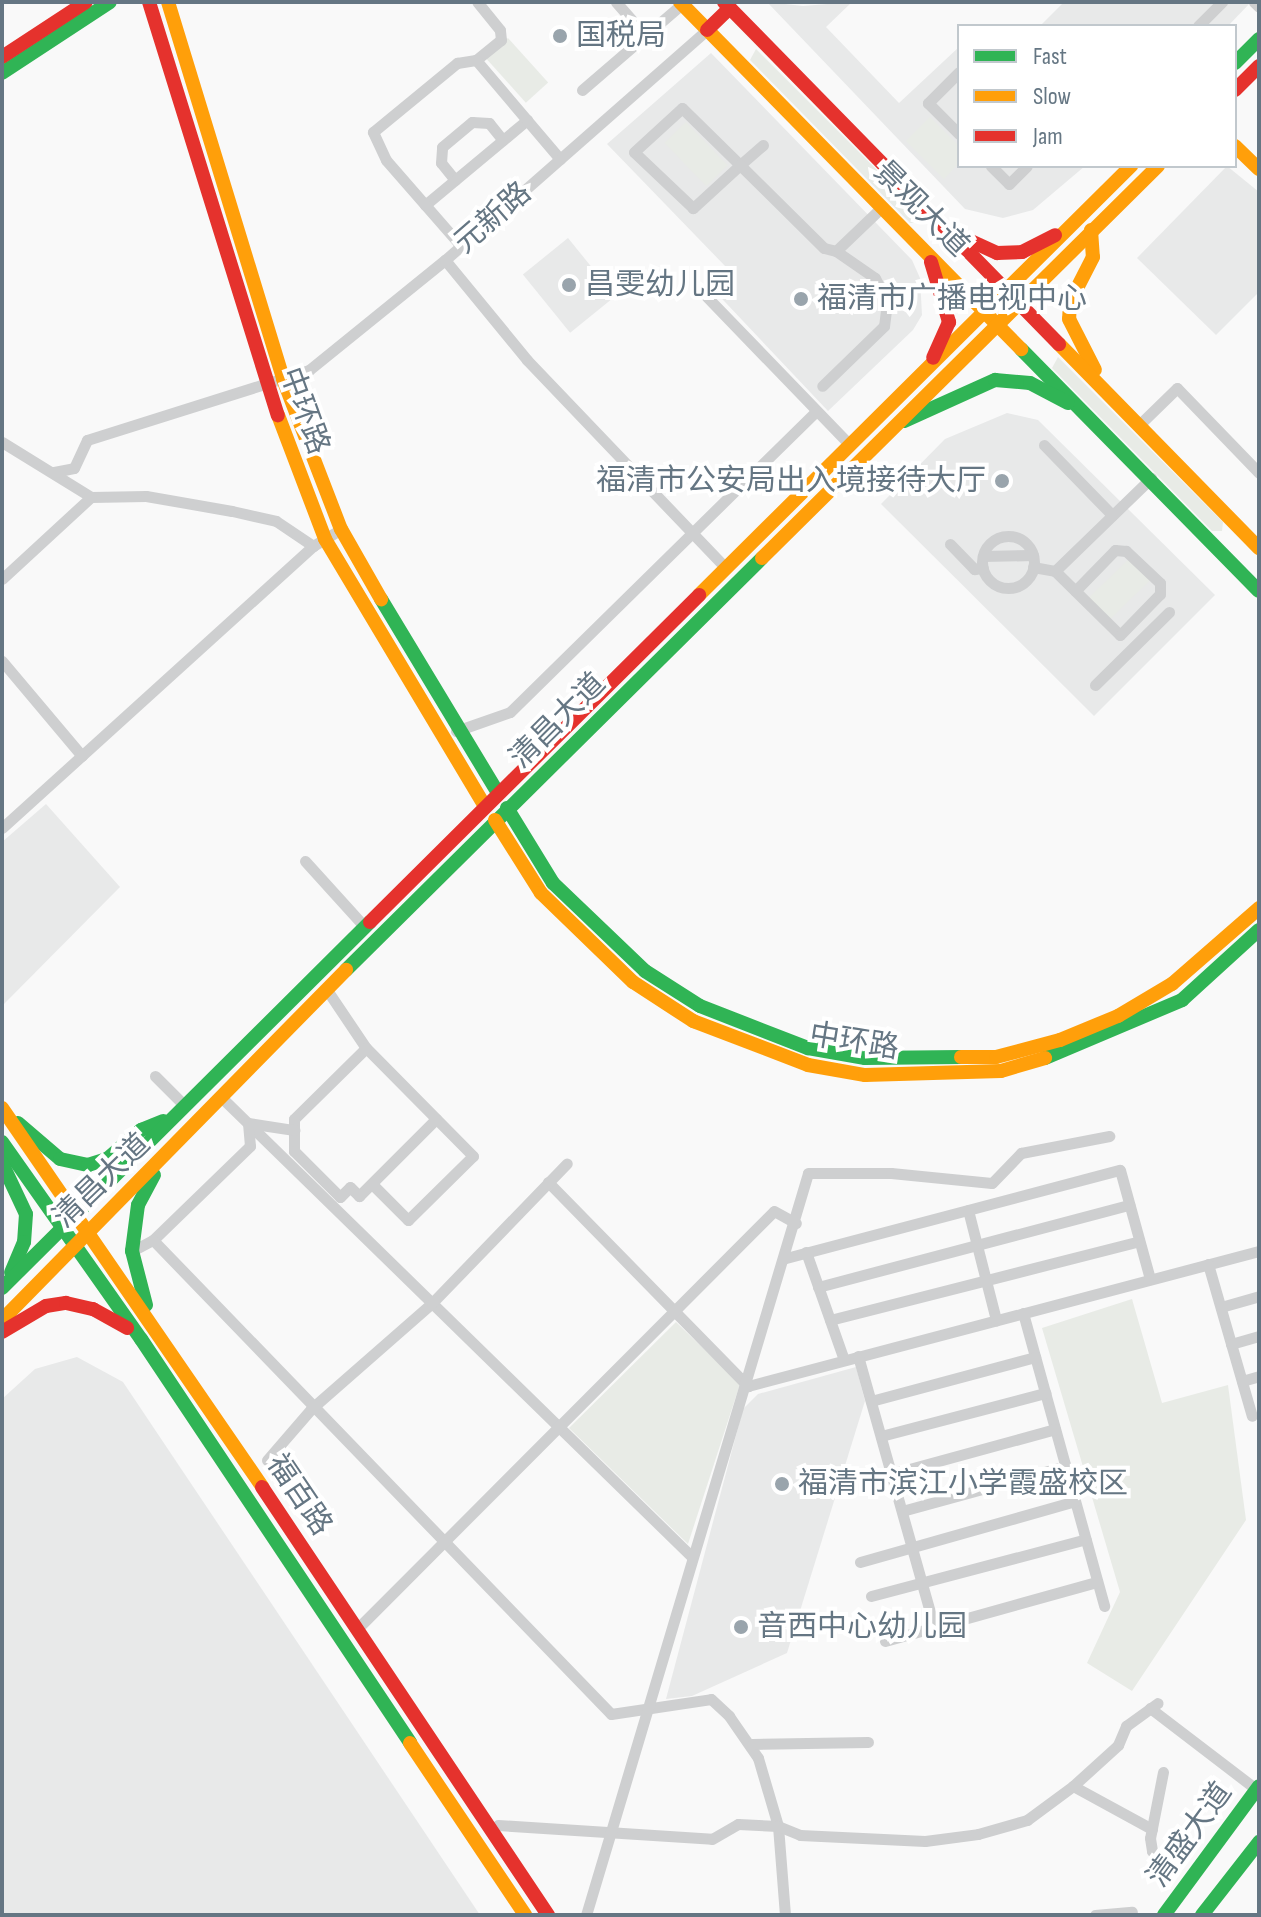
<!DOCTYPE html>
<html>
<head>
<meta charset="utf-8">
<style>
  body { margin:0 }
  #map { position:relative; width:1261px; height:1917px; overflow:hidden; background:#f9f9f9; font-family:"Sofia Sans Condensed","Noto Sans SC",sans-serif }
  div>[style] { position:absolute }
  [style*='--x'] { left:calc(var(--x)*1px); top:calc(var(--y)*1px); width:calc(var(--w)*1px); rotate:calc(var(--a)*1deg) }
  .built>* { inset:0; background:#e8e9e9; transform-origin:0 0 }
  .green>* { inset:0; background:#e8ebe6; transform-origin:0 0 }
  .street>* { height:11px; margin:-5.5px; padding:0 5.5px; transform-origin:5.5px; border-radius:5.5px; background:#cecfd0 }
  .street>.ring { margin:-5.5px; padding:0; box-sizing:content-box; background:none; border:11px solid #cecfd0; border-radius:50% }
  .fast>* { height:14px; margin:-7px; padding:0 7px; transform-origin:7px; border-radius:7px; background:#30b455 }
  .slow>* { height:14px; margin:-7px; padding:0 7px; transform-origin:7px; border-radius:7px; background:#ff9f0a }
  .jam>* { height:14px; margin:-7px; padding:0 7px; transform-origin:7px; border-radius:7px; background:#e5322d }
  .dots>* { width:22px; height:22px; translate:-50% -50%; box-sizing:border-box; border:4px solid #fff; border-radius:50% }
  span { translate:-50% -50%; white-space:nowrap; text-align:center; line-height:1.15; -webkit-text-stroke:8px #fff; paint-order:stroke }
  .poi-label { font-size:30px; color:#657683 }
  .left { translate:0 -50%; text-align:left }
  .right { translate:-100% -50%; text-align:right }
  .street-label { font-size:30px; color:#657683 }
  .frame { position:absolute; inset:0; border:4px solid #657683; pointer-events:none }
  .legend { position:absolute; left:957px; top:24px; width:280px; height:144px; box-sizing:border-box; background:#fff; border:2px solid #c1c8cd; margin:0; padding:10px 14px; list-style:none; font-size:24px; color:#657683 }
  .legend li { display:flex; align-items:center; gap:16px; height:40px }
  .legend b { width:40px; border:2px solid #c1c8cd }
</style>
</head>
<body>
<div id="map">
  <div class="built">
    <div style="clip-path:polygon(767px 2px,803px 6px,852px 2px,826px 27px,899px 103px,959px 47px,959px 166px,1085px 166px,1033px 210px,1003px 218px,965px 209px)"></div>
    <div style="clip-path:polygon(1064px 2px,1251px 2px,1228px 26px,1040px 26px)"></div>
    <div style="clip-path:polygon(711px 53px,912px 260px,920px 278px,922px 315px,913px 330px,828px 411px,708px 284px,726px 267px,607px 144px)"></div>
    <div style="clip-path:polygon(1227px 166px,1259px 192px,1259px 292px,1216px 335px,1137px 258px)"></div>
    <div style="left:568px;top:238px;width:75px;height:58px;rotate:51deg"></div>
    <div style="clip-path:polygon(1007px 413px,1038px 420px,1215px 595px,1094px 716px,881px 504px,945px 439px)"></div>
    <div style="clip-path:polygon(46px 804px,120px 887px,2px 1006px,2px 842px)"></div>
    <div style="clip-path:polygon(77px 1357px,123px 1382px,480px 1915px,3px 1915px,2px 1399px,35px 1369px)"></div>
    <div style="clip-path:polygon(856px 1367px,865px 1401px,787px 1653px,692px 1696px,666px 1699px,743px 1409px,758px 1394px)"></div>
  </div>
  <div class="green">
    <div style="left:508px;top:38px;width:60px;height:30px;rotate:48deg"></div>
    <div style="clip-path:polygon(756px 49px,921px 214px,920px 223px,910px 223px,750px 60px)"></div>
    <div style="clip-path:polygon(930px 117px,959px 146px,959px 163px,944px 179px,906px 141px)"></div>
    <div style="left:686px;top:122px;width:60px;height:30px;rotate:46deg"></div>
    <div style="clip-path:polygon(1058px 357px,1223px 522px,1222px 531px,1212px 531px,1052px 368px)"></div>
    <div style="left:1129px;top:559px;width:30px;height:57px;rotate:46deg"></div>
    <div style="clip-path:polygon(1132px 1299px,1162px 1403px,1228px 1385px,1246px 1520px,1132px 1691px,1087px 1663px,1120px 1592px,1042px 1328px)"></div>
    <div style="clip-path:polygon(676px 1322px,740px 1384px,688px 1544px,569px 1428px)"></div>
  </div>
  <div class="street">
    <div style="--x:616;--y:2;--w:44;--a:48.7"></div>
    <div style="--x:1254;--y:2;--w:7;--a:45"></div>
    <div style="--x:1198;--y:26;--w:34;--a:-45"></div>
    <div style="--x:476;--y:60;--w:32;--a:-39"></div>
    <div style="--x:501;--y:40;--w:10;--a:-96"></div>
    <div style="--x:500;--y:30;--w:36;--a:-129"></div>
    <div style="--x:959;--y:72;--w:44;--a:135"></div>
    <div style="--x:928;--y:103;--w:44;--a:45"></div>
    <div style="--x:582;--y:90;--w:132;--a:-40.7"></div>
    <div style="--x:763;--y:145;--w:30;--a:139"></div>
    <div style="--x:740;--y:165;--w:64;--a:137.5"></div>
    <div style="--x:693;--y:208;--w:81;--a:-136.5"></div>
    <div style="--x:634;--y:152;--w:65;--a:-42.5"></div>
    <div style="--x:682;--y:108;--w:81;--a:44.5"></div>
    <div style="--x:740;--y:165;--w:118;--a:44.7"></div>
    <div style="--x:824;--y:248;--w:12;--a:14"></div>
    <div style="--x:836;--y:251;--w:47;--a:34.7"></div>
    <div style="--x:875;--y:278;--w:27;--a:63"></div>
    <div style="--x:887;--y:302;--w:24;--a:97"></div>
    <div style="--x:884;--y:326;--w:86;--a:135.9"></div>
    <div style="--x:991;--y:166;--w:25;--a:45"></div>
    <div style="--x:1009;--y:184;--w:25;--a:-45"></div>
    <div style="--x:455;--y:180;--w:22;--a:-129"></div>
    <div style="--x:441;--y:163;--w:16;--a:-86"></div>
    <div style="--x:442;--y:147;--w:39;--a:-40"></div>
    <div style="--x:472;--y:122;--w:17;--a:3"></div>
    <div style="--x:489;--y:123;--w:22;--a:51"></div>
    <div style="--x:425;--y:205;--w:133;--a:-39.8"></div>
    <div style="--x:461;--y:246;--w:114;--a:-131.1"></div>
    <div style="--x:386;--y:160;--w:31;--a:-115"></div>
    <div style="--x:373;--y:132;--w:109;--a:-39.4"></div>
    <div style="--x:457;--y:63;--w:19;--a:-9"></div>
    <div style="--x:476;--y:60;--w:130;--a:49.7"></div>
    <div style="--x:836;--y:251;--w:64;--a:-43.7"></div>
    <div style="--x:445;--y:260;--w:129;--a:50.6"></div>
    <div style="--x:527;--y:360;--w:285;--a:46.3"></div>
    <div style="--x:707;--y:297;--w:203;--a:46"></div>
    <div style="--x:1139;--y:425;--w:53;--a:-44.2"></div>
    <div style="--x:1177;--y:388;--w:118;--a:46"></div>
    <div style="--x:2;--y:442;--w:105;--a:31.7"></div>
    <div style="--x:91;--y:497;--w:55;--a:-1"></div>
    <div style="--x:146;--y:496;--w:87;--a:9.9"></div>
    <div style="--x:232;--y:511;--w:45;--a:12.8"></div>
    <div style="--x:276;--y:521;--w:45;--a:34"></div>
    <div style="--x:1044;--y:445;--w:98;--a:45.8"></div>
    <div style="--x:54;--y:472;--w:20;--a:-11"></div>
    <div style="--x:74;--y:468;--w:31;--a:-65"></div>
    <div style="--x:87;--y:440;--w:233;--a:-17.5"></div>
    <div style="--x:309;--y:370;--w:175;--a:-39"></div>
    <div style="--x:445;--y:260;--w:349;--a:-41.3"></div>
    <div class="ring" style="left:982px;top:536px;width:41px;height:41px"></div>
    <div style="--x:950;--y:544;--w:35;--a:46"></div>
    <div style="--x:974;--y:569;--w:9;--a:-6"></div>
    <div style="--x:983;--y:556;--w:50;--a:-1.1"></div>
    <div style="--x:1033;--y:567;--w:22;--a:10"></div>
    <div style="--x:1055;--y:571;--w:91;--a:44.6"></div>
    <div style="--x:1120;--y:635;--w:57;--a:-45.7"></div>
    <div style="--x:1160;--y:594;--w:11;--a:-90"></div>
    <div style="--x:1160;--y:583;--w:47;--a:-136.7"></div>
    <div style="--x:1126;--y:551;--w:11;--a:-175"></div>
    <div style="--x:1115;--y:550;--w:57;--a:134.3"></div>
    <div style="--x:1055;--y:571;--w:134;--a:-44.1"></div>
    <div style="--x:2;--y:579;--w:121;--a:-42.7"></div>
    <div style="--x:2;--y:661;--w:124;--a:49.9"></div>
    <div style="--x:1095;--y:685;--w:104;--a:-44.6"></div>
    <div style="--x:456;--y:731;--w:57;--a:-19.4"></div>
    <div style="--x:510;--y:712;--w:429;--a:-44.5"></div>
    <div style="--x:2;--y:828;--w:420;--a:-42.2"></div>
    <div style="--x:313;--y:546;--w:33;--a:-31"></div>
    <div style="--x:305;--y:861;--w:88;--a:47.8"></div>
    <div style="--x:327;--y:990;--w:70;--a:56.1"></div>
    <div style="--x:155;--y:1076;--w:41;--a:45"></div>
    <div style="--x:220;--y:1096;--w:660;--a:44.32"></div>
    <div style="--x:548;--y:1182;--w:286;--a:45.6"></div>
    <div style="--x:748;--y:1386;--w:529;--a:-14.8"></div>
    <div style="--x:372;--y:1184;--w:51;--a:45"></div>
    <div style="--x:408;--y:1220;--w:91;--a:-44.6"></div>
    <div style="--x:473;--y:1156;--w:152;--a:-134.7"></div>
    <div style="--x:366;--y:1048;--w:101;--a:135.4"></div>
    <div style="--x:294;--y:1119;--w:32;--a:90"></div>
    <div style="--x:294;--y:1151;--w:65;--a:45"></div>
    <div style="--x:340;--y:1197;--w:14;--a:-45"></div>
    <div style="--x:350;--y:1187;--w:13;--a:45"></div>
    <div style="--x:359;--y:1196;--w:109;--a:-45"></div>
    <div style="--x:968;--y:1210;--w:114;--a:75.7"></div>
    <div style="--x:153;--y:1240;--w:135;--a:-44.1"></div>
    <div style="--x:250;--y:1146;--w:23;--a:-95"></div>
    <div style="--x:248;--y:1123;--w:47;--a:8.7"></div>
    <div style="--x:132;--y:1251;--w:24;--a:-28"></div>
    <div style="--x:153;--y:1240;--w:659;--a:45.98"></div>
    <div style="--x:611;--y:1714;--w:101;--a:-8.5"></div>
    <div style="--x:711;--y:1699;--w:25;--a:43"></div>
    <div style="--x:729;--y:1716;--w:51;--a:55.4"></div>
    <div style="--x:758;--y:1758;--w:71;--a:73.6"></div>
    <div style="--x:778;--y:1826;--w:89;--a:85.5"></div>
    <div style="--x:806;--y:1252;--w:114;--a:70.6"></div>
    <div style="--x:786;--y:1258;--w:345;--a:-14.8"></div>
    <div style="--x:1120;--y:1170;--w:113;--a:74.6"></div>
    <div style="--x:1208;--y:1264;--w:158;--a:73.9"></div>
    <div style="--x:818;--y:1287;--w:322;--a:-14.8"></div>
    <div style="--x:1221;--y:1307;--w:40;--a:-16"></div>
    <div style="--x:1023;--y:1313;--w:304;--a:74.5"></div>
    <div style="--x:830;--y:1320;--w:319;--a:-14.3"></div>
    <div style="--x:1231;--y:1344;--w:29;--a:-16"></div>
    <div style="--x:858;--y:1356;--w:280;--a:74.3"></div>
    <div style="--x:1242;--y:1381;--w:18;--a:-16"></div>
    <div style="--x:871;--y:1401;--w:170;--a:-15"></div>
    <div style="--x:881;--y:1436;--w:170;--a:-14.7"></div>
    <div style="--x:267;--y:1460;--w:67;--a:-49.2"></div>
    <div style="--x:311;--y:1409;--w:161;--a:-41.2"></div>
    <div style="--x:432;--y:1303;--w:194;--a:-46"></div>
    <div style="--x:891;--y:1474;--w:170;--a:-15.3"></div>
    <div style="--x:902;--y:1511;--w:170;--a:-15.3"></div>
    <div style="--x:860;--y:1562;--w:223;--a:-15.8"></div>
    <div style="--x:871;--y:1596;--w:222;--a:-14.8"></div>
    <div style="--x:357;--y:1629;--w:590;--a:-45.07"></div>
    <div style="--x:774;--y:1211;--w:25;--a:29"></div>
    <div style="--x:885;--y:1641;--w:220;--a:-15.6"></div>
    <div style="--x:1150;--y:1708;--w:133;--a:37.4"></div>
    <div style="--x:752;--y:1744;--w:116;--a:-1"></div>
    <div style="--x:1163;--y:1772;--w:67;--a:101.1"></div>
    <div style="--x:1150;--y:1838;--w:13;--a:81"></div>
    <div style="--x:1152;--y:1851;--w:23;--a:45"></div>
    <div style="--x:1073;--y:1786;--w:90;--a:28.6"></div>
    <div style="--x:498;--y:1825;--w:214;--a:3.7"></div>
    <div style="--x:712;--y:1839;--w:30;--a:-30"></div>
    <div style="--x:738;--y:1824;--w:40;--a:2.9"></div>
    <div style="--x:778;--y:1826;--w:24;--a:22"></div>
    <div style="--x:800;--y:1835;--w:125;--a:2.7"></div>
    <div style="--x:925;--y:1841;--w:53;--a:-7.5"></div>
    <div style="--x:978;--y:1834;--w:51;--a:-15.9"></div>
    <div style="--x:1027;--y:1820;--w:57;--a:-36.5"></div>
    <div style="--x:1073;--y:1786;--w:61;--a:-42.3"></div>
    <div style="--x:1118;--y:1745;--w:21;--a:-67"></div>
    <div style="--x:1126;--y:1726;--w:39;--a:-36"></div>
    <div style="--x:586;--y:1915;--w:774;--a:-73.34"></div>
    <div style="--x:808;--y:1173;--w:83;--a:0"></div>
    <div style="--x:891;--y:1173;--w:101;--a:5.7"></div>
    <div style="--x:992;--y:1183;--w:42;--a:-46"></div>
    <div style="--x:1021;--y:1153;--w:90;--a:-10.9"></div>
    <div style="--x:1095;--y:1915;--w:37;--a:-5"></div>
  </div>
  <div class="fast">
    <div style="--x:1235;--y:63;--w:34;--a:-45"></div>
    <div style="--x:2;--y:73;--w:129;--a:-33.3"></div>
    <div style="--x:1021;--y:349;--w:339;--a:45.5"></div>
    <div style="--x:904;--y:421;--w:100;--a:-24.3"></div>
    <div style="--x:995;--y:380;--w:35;--a:5"></div>
    <div style="--x:1030;--y:383;--w:43;--a:27.8"></div>
    <div style="--x:381;--y:599;--w:227;--a:58.9"></div>
    <div style="--x:507;--y:808;--w:88;--a:58.5"></div>
    <div style="--x:553;--y:883;--w:127;--a:43.7"></div>
    <div style="--x:645;--y:971;--w:65;--a:32.5"></div>
    <div style="--x:700;--y:1006;--w:116;--a:21.3"></div>
    <div style="--x:808;--y:1048;--w:58;--a:10"></div>
    <div style="--x:865;--y:1058;--w:96;--a:-0.6"></div>
    <div style="--x:346;--y:970;--w:585;--a:-44.72"></div>
    <div style="--x:1045;--y:1058;--w:149;--a:-22.9"></div>
    <div style="--x:1182;--y:1000;--w:104;--a:-42.3"></div>
    <div style="--x:18;--y:1123;--w:55;--a:40.6"></div>
    <div style="--x:60;--y:1159;--w:29;--a:12"></div>
    <div style="--x:88;--y:1165;--w:20;--a:-18"></div>
    <div style="--x:107;--y:1159;--w:45;--a:-40.5"></div>
    <div style="--x:141;--y:1130;--w:24;--a:-22"></div>
    <div style="--x:2;--y:1142;--w:241;--a:54.8"></div>
    <div style="--x:141;--y:1339;--w:485;--a:56.3"></div>
    <div style="--x:2;--y:1163;--w:56;--a:64.8"></div>
    <div style="--x:26;--y:1214;--w:28;--a:94"></div>
    <div style="--x:24;--y:1242;--w:33;--a:113"></div>
    <div style="--x:2;--y:1288;--w:519;--a:-44.84"></div>
    <div style="--x:146;--y:1305;--w:56;--a:-104.5"></div>
    <div style="--x:132;--y:1251;--w:46;--a:-82.6"></div>
    <div style="--x:138;--y:1205;--w:34;--a:-62"></div>
    <div style="--x:1164;--y:1915;--w:160;--a:-53.6"></div>
    <div style="--x:1202;--y:1915;--w:93;--a:-52"></div>
  </div>
  <div class="slow">
    <div style="--x:168;--y:2;--w:394;--a:73"></div>
    <div style="--x:283;--y:379;--w:161;--a:68.9"></div>
    <div style="--x:341;--y:529;--w:81;--a:60.3"></div>
    <div style="--x:680;--y:2;--w:487;--a:45.5"></div>
    <div style="--x:1235;--y:146;--w:33;--a:44"></div>
    <div style="--x:1091;--y:230;--w:27;--a:86"></div>
    <div style="--x:1093;--y:257;--w:51;--a:117.1"></div>
    <div style="--x:1070;--y:302;--w:17;--a:93"></div>
    <div style="--x:1069;--y:319;--w:57;--a:63"></div>
    <div style="--x:1059;--y:344;--w:286;--a:45.6"></div>
    <div style="--x:278;--y:415;--w:133;--a:69.2"></div>
    <div style="--x:325;--y:539;--w:311;--a:59.1"></div>
    <div style="--x:762;--y:558;--w:557;--a:-44.71"></div>
    <div style="--x:699;--y:595;--w:609;--a:-44.8"></div>
    <div style="--x:495;--y:820;--w:86;--a:57.8"></div>
    <div style="--x:541;--y:893;--w:128;--a:44.1"></div>
    <div style="--x:633;--y:982;--w:72;--a:33"></div>
    <div style="--x:693;--y:1021;--w:123;--a:20.9"></div>
    <div style="--x:808;--y:1065;--w:58;--a:10"></div>
    <div style="--x:865;--y:1075;--w:136;--a:-1.7"></div>
    <div style="--x:1001;--y:1071;--w:46;--a:-16.5"></div>
    <div style="--x:961;--y:1057;--w:35;--a:0"></div>
    <div style="--x:996;--y:1057;--w:66;--a:-14.9"></div>
    <div style="--x:1060;--y:1040;--w:63;--a:-22.5"></div>
    <div style="--x:1118;--y:1016;--w:63;--a:-30.7"></div>
    <div style="--x:1172;--y:984;--w:116;--a:-41.1"></div>
    <div style="--x:2;--y:1108;--w:460;--a:55.5"></div>
    <div style="--x:2;--y:1320;--w:491;--a:-45.5"></div>
    <div style="--x:410;--y:1743;--w:207;--a:56.2"></div>
  </div>
  <div class="jam">
    <div style="--x:149;--y:2;--w:433;--a:72.7"></div>
    <div style="--x:724;--y:2;--w:479;--a:45.6"></div>
    <div style="--x:707;--y:30;--w:32;--a:-44"></div>
    <div style="--x:2;--y:57;--w:100;--a:-33.2"></div>
    <div style="--x:1235;--y:90;--w:34;--a:-45"></div>
    <div style="--x:960;--y:236;--w:41;--a:24.7"></div>
    <div style="--x:997;--y:253;--w:25;--a:-2"></div>
    <div style="--x:1022;--y:252;--w:37;--a:-27"></div>
    <div style="--x:931;--y:262;--w:63;--a:73.3"></div>
    <div style="--x:949;--y:322;--w:39;--a:114"></div>
    <div style="--x:370;--y:922;--w:464;--a:-44.8"></div>
    <div style="--x:2;--y:1332;--w:51;--a:-30.6"></div>
    <div style="--x:46;--y:1306;--w:20;--a:-9"></div>
    <div style="--x:66;--y:1303;--w:28;--a:13"></div>
    <div style="--x:93;--y:1309;--w:39;--a:29"></div>
    <div style="--x:262;--y:1487;--w:515;--a:56.25"></div>
  </div>
  <div class="dots">
    <div style="left:560px;top:36px;background:#99a4ac"></div>
    <div style="left:569px;top:285px;background:#99a4ac"></div>
    <div style="left:801px;top:299px;background:#99a4ac"></div>
    <div style="left:1002px;top:481px;background:#99a4ac"></div>
    <div style="left:782px;top:1484px;background:#99a4ac"></div>
    <div style="left:741px;top:1627px;background:#99a4ac"></div>
  </div>
  <div class="poi-label">
    <span class="left" style="left:576px;top:36px">国税局</span>
    <span class="left" style="left:585px;top:285px">昌雯幼儿园</span>
    <span class="left" style="left:817px;top:299px">福清市广播电视中心</span>
    <span class="right" style="left:986px;top:481px">福清市公安局出入境接待大厅</span>
    <span class="left" style="left:798px;top:1484px">福清市滨江小学霞盛校区</span>
    <span class="left" style="left:757px;top:1627px">音西中心幼儿园</span>
  </div>
  <div class="street-label">
    <span style="left:921px;top:209px;rotate:45deg">景观大道</span>
    <span style="left:493px;top:218px;rotate:-41deg">元新路</span>
    <span style="left:304px;top:411px;rotate:70deg">中环路</span>
    <span style="left:558px;top:721px;rotate:-45deg">清昌大道</span>
    <span style="left:854px;top:1042px;rotate:9deg">中环路</span>
    <span style="left:102px;top:1181px;rotate:-44deg">清昌大道</span>
    <span style="left:299px;top:1495px;rotate:56deg">福百路</span>
    <span style="left:1190px;top:1835px;rotate:-54deg">清盛大道</span>
  </div>
  <div class="frame"></div>
  <ul class="legend">
  <li><b style="height:10px;background:#30b455"></b>Fast</li>
  <li><b style="height:10px;background:#ff9f0a"></b>Slow</li>
  <li><b style="height:10px;background:#e5322d"></b>Jam</li>
  </ul>
</div>
</body>
</html>
